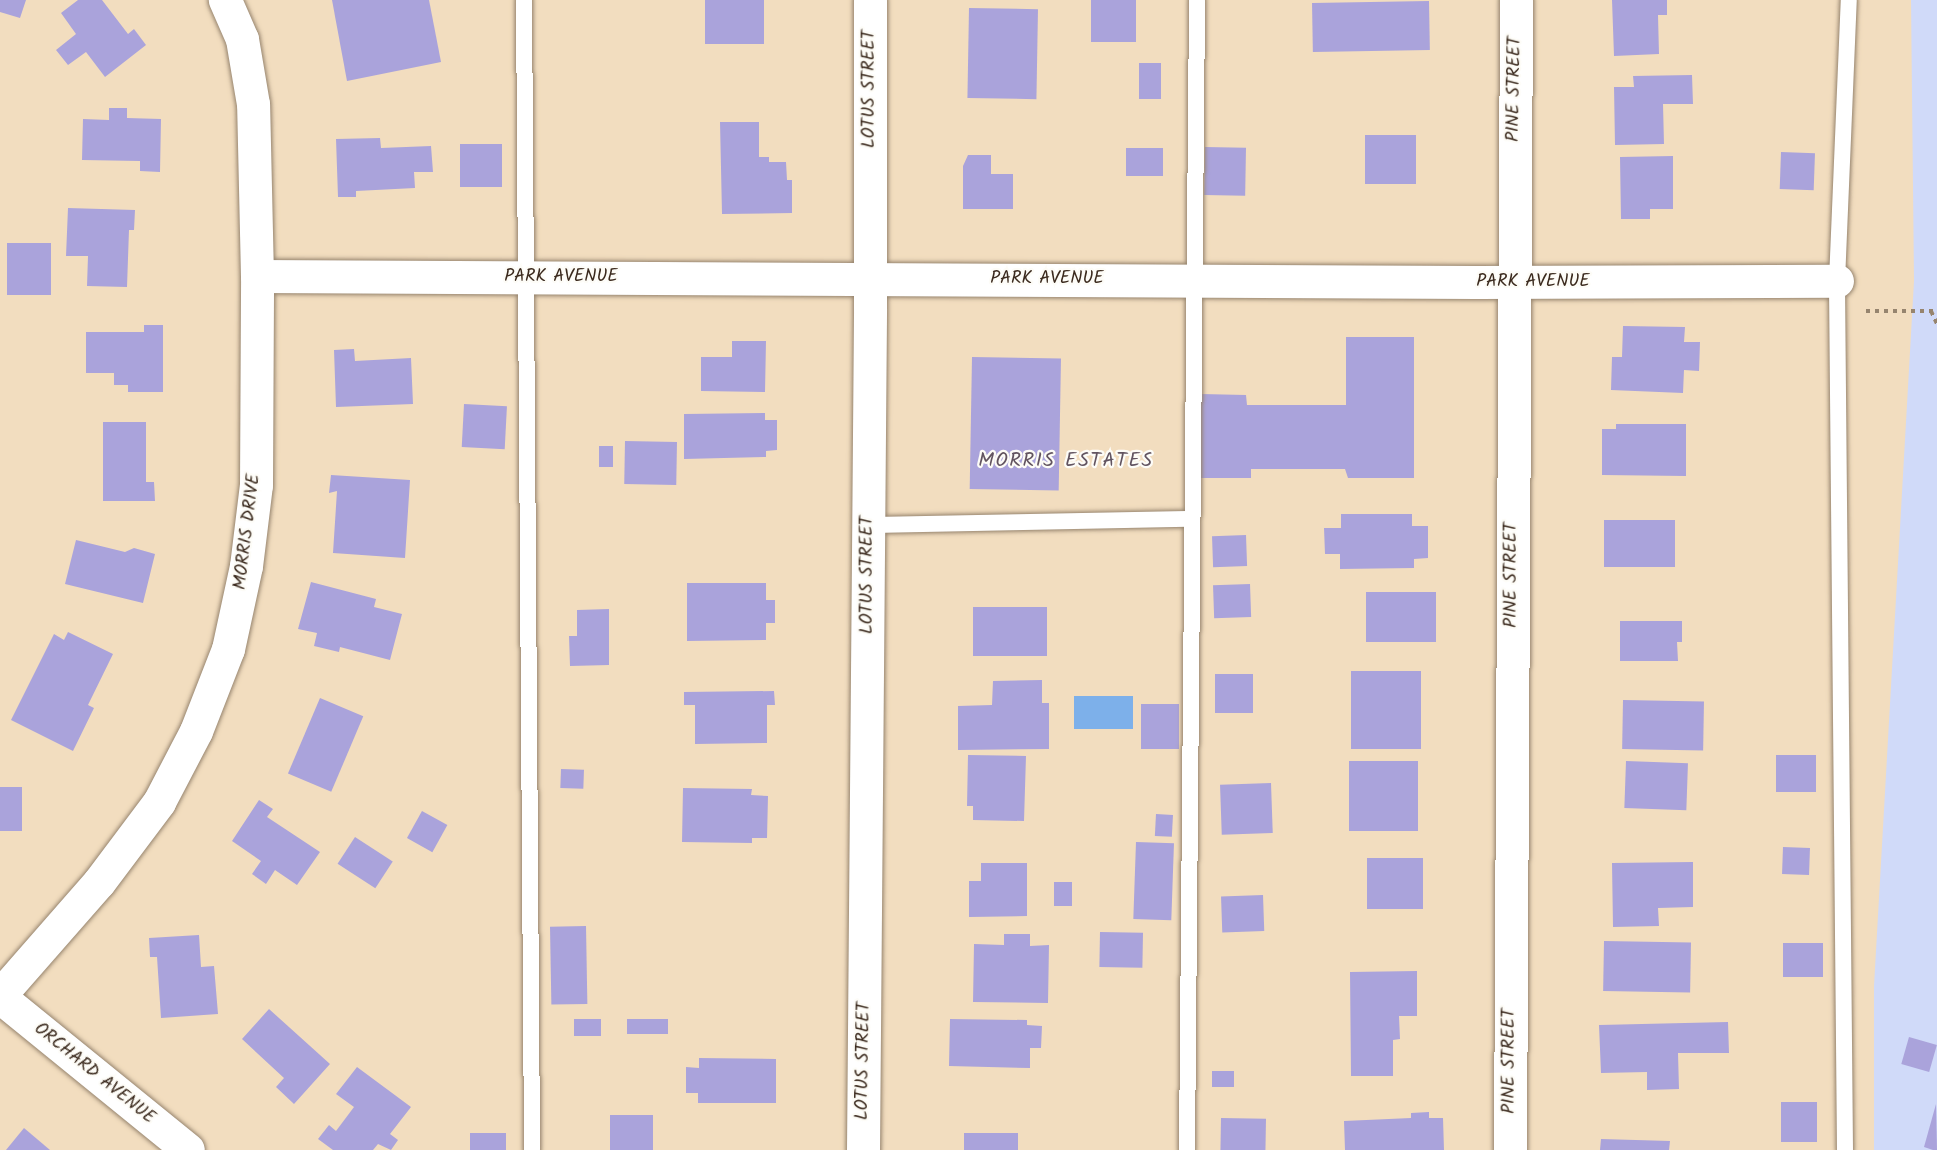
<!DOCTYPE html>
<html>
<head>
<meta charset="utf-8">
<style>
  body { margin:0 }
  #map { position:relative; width:1937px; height:1150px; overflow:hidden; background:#f2ddbf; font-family:Kalam,sans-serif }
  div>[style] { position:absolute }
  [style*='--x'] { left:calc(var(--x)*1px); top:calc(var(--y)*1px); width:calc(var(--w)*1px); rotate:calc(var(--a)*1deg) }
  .built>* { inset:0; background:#d0daf9 }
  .water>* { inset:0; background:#7db0ea; transform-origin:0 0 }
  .building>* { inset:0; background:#aaa3db; transform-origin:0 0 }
  .path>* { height:4px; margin-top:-2px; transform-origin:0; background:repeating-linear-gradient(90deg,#96846e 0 4.5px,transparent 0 9px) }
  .roads { filter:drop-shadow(0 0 2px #96846e) drop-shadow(0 0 2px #96846e) }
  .lane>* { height:16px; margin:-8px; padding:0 8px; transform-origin:8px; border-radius:8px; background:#fff }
  .street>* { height:33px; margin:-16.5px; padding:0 16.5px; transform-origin:16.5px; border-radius:16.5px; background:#fff }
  span { translate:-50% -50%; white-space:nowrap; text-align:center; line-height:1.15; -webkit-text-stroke:4.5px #fdfcf7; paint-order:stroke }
  .street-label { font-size:18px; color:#3b2a1e }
  .neighbourhood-label { font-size:20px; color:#625460; letter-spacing:1.5px }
</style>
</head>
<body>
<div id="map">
  <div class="built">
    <div style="clip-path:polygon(1911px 0,1937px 0,1937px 1150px,1874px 1150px,1874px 986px,1914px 281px)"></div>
  </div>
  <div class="water">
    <div style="left:1074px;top:696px;width:59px;height:33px"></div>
  </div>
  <div class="building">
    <div style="clip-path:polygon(0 0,26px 0,20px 18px,0 12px)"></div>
    <div style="clip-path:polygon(78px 0,102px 0,128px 34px,134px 29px,146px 45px,105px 77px,86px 52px,68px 65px,56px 50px,76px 34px,61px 13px)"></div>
    <div style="clip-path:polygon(332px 0,429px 0,441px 62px,347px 81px)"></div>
    <div style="left:705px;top:0;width:59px;height:44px"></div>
    <div style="left:1091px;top:0;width:45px;height:42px"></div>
    <div style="clip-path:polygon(1612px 0,1667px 0,1667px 15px,1658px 15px,1659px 54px,1614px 56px)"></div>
    <div style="left:1429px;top:1px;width:49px;height:117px;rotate:89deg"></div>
    <div style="left:969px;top:8px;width:69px;height:90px;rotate:1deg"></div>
    <div style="left:1139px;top:63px;width:22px;height:36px"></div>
    <div style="clip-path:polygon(1692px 75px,1693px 104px,1663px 104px,1664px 144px,1615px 145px,1614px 87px,1634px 87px,1633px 76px)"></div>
    <div style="clip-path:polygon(109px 108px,127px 108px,127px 118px,161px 119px,160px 172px,140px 171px,140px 161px,82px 160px,83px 119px,109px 120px)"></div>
    <div style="clip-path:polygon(720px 122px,759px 122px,759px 157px,769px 157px,769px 162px,786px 162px,787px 180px,792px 180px,792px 213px,722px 214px)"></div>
    <div style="left:1365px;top:135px;width:51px;height:49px"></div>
    <div style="clip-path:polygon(380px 138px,381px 148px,431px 146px,433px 172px,414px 172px,415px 188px,356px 191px,356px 197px,338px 197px,336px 139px)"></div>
    <div style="left:460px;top:144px;width:42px;height:43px"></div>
    <div style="left:1205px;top:147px;width:41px;height:48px;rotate:1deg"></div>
    <div style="left:1126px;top:148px;width:37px;height:28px"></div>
    <div style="left:1781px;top:152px;width:34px;height:37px;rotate:2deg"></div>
    <div style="clip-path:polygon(968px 155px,991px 155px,991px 174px,1013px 174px,1013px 209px,963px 209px,963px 166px)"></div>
    <div style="clip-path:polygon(1673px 156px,1673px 209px,1650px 209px,1650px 219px,1621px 219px,1620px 157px)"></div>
    <div style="clip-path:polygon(68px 208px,135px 210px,134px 230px,129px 230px,127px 287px,87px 286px,88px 256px,66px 256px)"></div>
    <div style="left:51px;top:243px;width:52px;height:44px;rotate:90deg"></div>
    <div style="clip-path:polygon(144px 325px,163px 325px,163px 392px,128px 392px,128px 385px,114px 385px,114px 373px,86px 373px,86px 332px,144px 332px)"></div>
    <div style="clip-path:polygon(1623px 326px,1685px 327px,1684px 342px,1700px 342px,1699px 371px,1684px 370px,1683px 393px,1611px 390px,1612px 357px,1622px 357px)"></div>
    <div style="clip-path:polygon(1346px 337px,1414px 337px,1414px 478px,1348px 478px,1345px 469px,1251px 469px,1251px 478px,1200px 478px,1201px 394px,1246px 395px,1247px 405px,1346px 405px)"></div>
    <div style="clip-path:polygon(732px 341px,766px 341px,765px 392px,701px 391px,701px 357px,732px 357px)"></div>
    <div style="clip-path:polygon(354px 349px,355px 361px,411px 358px,413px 404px,336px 407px,334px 350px)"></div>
    <div style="left:972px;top:357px;width:89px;height:132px;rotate:1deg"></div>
    <div style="left:464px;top:404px;width:43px;height:43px;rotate:3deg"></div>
    <div style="clip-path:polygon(765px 413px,765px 420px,777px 420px,777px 450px,766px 451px,766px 457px,684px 459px,684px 414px)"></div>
    <div style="clip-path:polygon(103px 422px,146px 422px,146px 482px,154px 482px,155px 501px,103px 501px)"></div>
    <div style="clip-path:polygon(1616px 424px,1686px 424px,1686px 476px,1602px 475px,1602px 429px,1616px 429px)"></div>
    <div style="left:625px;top:441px;width:52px;height:43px;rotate:1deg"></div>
    <div style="left:599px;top:446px;width:14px;height:21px"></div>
    <div style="clip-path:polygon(331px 475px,410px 480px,405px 558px,333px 553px,337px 491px,329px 493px)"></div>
    <div style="clip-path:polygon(1341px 514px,1412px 514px,1412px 526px,1428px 526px,1428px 558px,1414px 559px,1414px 568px,1340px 569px,1340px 554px,1325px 554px,1324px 528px,1341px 528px)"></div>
    <div style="left:1675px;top:520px;width:47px;height:71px;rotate:90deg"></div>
    <div style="left:1246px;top:535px;width:31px;height:34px;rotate:88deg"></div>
    <div style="clip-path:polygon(76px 540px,125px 552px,134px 548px,155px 554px,143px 603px,65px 584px)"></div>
    <div style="clip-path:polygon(311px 582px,376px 599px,374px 607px,402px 614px,390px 660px,340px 647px,339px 652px,314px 646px,317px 633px,298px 629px)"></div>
    <div style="clip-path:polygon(687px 583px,766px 583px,766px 600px,775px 600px,775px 623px,766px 623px,766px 640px,687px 641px)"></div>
    <div style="left:1250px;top:584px;width:33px;height:37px;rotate:88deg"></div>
    <div style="left:1366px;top:592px;width:70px;height:50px"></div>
    <div style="left:973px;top:607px;width:74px;height:49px"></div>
    <div style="clip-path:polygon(609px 609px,609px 665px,570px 666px,569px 636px,577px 636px,577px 610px)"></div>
    <div style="clip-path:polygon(1620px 621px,1682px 621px,1682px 642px,1677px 642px,1678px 661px,1620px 661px)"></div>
    <div style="clip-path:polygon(68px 632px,113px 654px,88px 705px,94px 708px,73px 751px,11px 720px,54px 634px,64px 640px)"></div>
    <div style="left:1351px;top:671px;width:70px;height:78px"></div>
    <div style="left:1215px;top:674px;width:38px;height:39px"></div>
    <div style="clip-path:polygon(1042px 680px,1042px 703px,1049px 703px,1049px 749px,958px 750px,958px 706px,992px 705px,993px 681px)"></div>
    <div style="clip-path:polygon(774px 691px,775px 705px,767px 705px,767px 743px,695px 744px,695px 705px,684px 705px,684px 692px)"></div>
    <div style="left:320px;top:698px;width:47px;height:82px;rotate:23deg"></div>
    <div style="left:1623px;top:700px;width:81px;height:49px;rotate:1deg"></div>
    <div style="left:1141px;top:704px;width:38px;height:45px"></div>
    <div style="clip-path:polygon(968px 755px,1026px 756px,1024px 821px,973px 820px,973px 806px,967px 806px)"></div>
    <div style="left:1776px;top:755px;width:40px;height:37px"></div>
    <div style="left:1349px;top:761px;width:69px;height:70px"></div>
    <div style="left:1626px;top:761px;width:62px;height:47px;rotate:2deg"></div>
    <div style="left:561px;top:769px;width:23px;height:19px;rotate:2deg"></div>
    <div style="left:1271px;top:783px;width:50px;height:51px;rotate:88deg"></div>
    <div style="left:0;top:787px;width:22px;height:44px"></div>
    <div style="clip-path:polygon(683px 788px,752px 789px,751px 795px,768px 796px,767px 838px,752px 838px,752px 843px,682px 842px)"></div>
    <div style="clip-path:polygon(259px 800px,273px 809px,267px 817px,320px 852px,297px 885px,275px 870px,266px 884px,252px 874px,261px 861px,232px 841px)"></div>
    <div style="left:422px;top:811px;width:29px;height:31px;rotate:29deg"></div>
    <div style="left:1156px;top:814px;width:17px;height:22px;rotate:3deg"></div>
    <div style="left:355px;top:837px;width:45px;height:32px;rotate:33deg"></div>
    <div style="left:1136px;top:842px;width:38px;height:77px;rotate:2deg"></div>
    <div style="left:1783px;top:847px;width:27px;height:27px;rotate:2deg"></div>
    <div style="left:1423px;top:858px;width:51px;height:56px;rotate:90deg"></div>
    <div style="clip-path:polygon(1693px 862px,1693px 907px,1658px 908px,1659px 926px,1613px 927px,1612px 863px)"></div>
    <div style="clip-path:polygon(981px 863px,1027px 863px,1027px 916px,969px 917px,969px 881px,981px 881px)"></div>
    <div style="left:1054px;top:882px;width:18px;height:24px"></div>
    <div style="left:1263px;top:895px;width:36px;height:42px;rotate:88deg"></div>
    <div style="left:586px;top:926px;width:78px;height:36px;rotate:89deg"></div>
    <div style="left:1100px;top:932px;width:43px;height:35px;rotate:1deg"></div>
    <div style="clip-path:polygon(1004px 934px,1030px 934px,1030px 946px,1049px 945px,1048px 1003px,973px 1002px,974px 944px,1004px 945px)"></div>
    <div style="clip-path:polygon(199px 935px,201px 967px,214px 966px,218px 1014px,161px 1018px,157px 957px,150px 957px,149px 938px)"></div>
    <div style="left:1604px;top:941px;width:87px;height:50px;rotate:1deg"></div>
    <div style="left:1783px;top:943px;width:40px;height:34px"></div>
    <div style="clip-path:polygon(1417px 971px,1417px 1016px,1399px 1016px,1400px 1039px,1393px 1040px,1393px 1076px,1351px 1076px,1350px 972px)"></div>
    <div style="clip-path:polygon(269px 1009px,330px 1064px,294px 1104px,276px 1087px,284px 1078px,242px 1039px)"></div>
    <div style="left:574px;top:1019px;width:27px;height:17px"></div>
    <div style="left:627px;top:1019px;width:41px;height:15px"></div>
    <div style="clip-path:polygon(950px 1019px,1027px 1020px,1027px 1025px,1042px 1026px,1041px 1048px,1030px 1048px,1030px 1068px,949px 1066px)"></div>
    <div style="clip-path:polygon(1728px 1022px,1729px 1053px,1678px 1053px,1679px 1089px,1647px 1090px,1647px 1072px,1601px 1073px,1599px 1025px)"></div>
    <div style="left:1909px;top:1037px;width:29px;height:28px;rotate:16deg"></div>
    <div style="clip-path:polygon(699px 1058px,776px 1059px,776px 1103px,698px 1103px,698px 1093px,686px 1093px,686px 1067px,699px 1068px)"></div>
    <div style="clip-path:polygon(357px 1067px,411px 1107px,390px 1134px,398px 1140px,391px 1150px,378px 1144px,373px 1150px,333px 1150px,318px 1139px,329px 1125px,336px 1131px,354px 1107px,336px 1094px)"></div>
    <div style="left:1212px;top:1071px;width:22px;height:16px"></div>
    <div style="left:1781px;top:1102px;width:36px;height:40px"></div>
    <div style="clip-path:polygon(1936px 1104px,1937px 1150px,1933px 1150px,1924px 1147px)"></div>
    <div style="clip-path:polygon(1429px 1112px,1429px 1118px,1443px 1118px,1444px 1150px,1345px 1150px,1344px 1121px,1411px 1118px,1411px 1113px)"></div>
    <div style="left:610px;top:1115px;width:43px;height:35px"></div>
    <div style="left:1221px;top:1118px;width:45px;height:32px;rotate:1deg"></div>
    <div style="clip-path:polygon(24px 1128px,50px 1150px,6px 1150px)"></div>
    <div style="left:470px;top:1133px;width:36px;height:17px"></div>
    <div style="left:964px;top:1133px;width:54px;height:17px"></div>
    <div style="clip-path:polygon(1601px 1139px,1670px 1141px,1669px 1150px,1600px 1150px)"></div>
  </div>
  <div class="path">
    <div style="--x:1866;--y:311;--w:71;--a:0"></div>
    <div style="--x:1931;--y:311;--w:14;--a:65"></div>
  </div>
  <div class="roads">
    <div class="lane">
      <div style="--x:524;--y:0;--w:1150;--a:89.6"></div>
      <div style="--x:868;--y:525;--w:324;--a:-1.1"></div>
      <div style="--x:1187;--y:1150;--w:1150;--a:-89.5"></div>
      <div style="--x:1845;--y:1150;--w:869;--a:-90.53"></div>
      <div style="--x:1837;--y:281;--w:281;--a:-87.6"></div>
    </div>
    <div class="street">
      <div style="--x:257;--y:276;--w:1220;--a:0.28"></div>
      <div style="--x:1477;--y:282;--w:360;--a:-0.2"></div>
      <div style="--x:0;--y:995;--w:150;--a:-48.8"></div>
      <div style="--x:99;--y:882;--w:100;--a:-53.1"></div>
      <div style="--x:159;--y:802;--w:80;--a:-62.5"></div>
      <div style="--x:196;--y:731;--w:88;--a:-68.7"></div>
      <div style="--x:228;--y:649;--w:85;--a:-77.8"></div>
      <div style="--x:246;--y:566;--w:82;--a:-83"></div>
      <div style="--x:256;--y:485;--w:209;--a:-89.7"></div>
      <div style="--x:257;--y:276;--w:172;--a:-91.3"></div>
      <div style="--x:253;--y:104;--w:66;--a:-99.6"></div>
      <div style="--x:242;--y:39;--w:43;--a:-113.6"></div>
      <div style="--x:0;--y:997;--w:242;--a:39.1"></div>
      <div style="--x:863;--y:1150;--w:842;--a:-89.52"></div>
      <div style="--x:870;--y:308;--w:308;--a:-90"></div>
      <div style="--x:1510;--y:1150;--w:1150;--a:-89.7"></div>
    </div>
  </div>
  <div class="street-label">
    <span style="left:870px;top:89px;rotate:-90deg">LOTUS STREET</span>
    <span style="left:1515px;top:89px;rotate:-89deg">PINE STREET</span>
    <span style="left:561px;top:277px">PARK AVENUE</span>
    <span style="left:1047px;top:279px">PARK AVENUE</span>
    <span style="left:1533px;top:282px">PARK AVENUE</span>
    <span style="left:248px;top:532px;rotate:-83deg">MORRIS DRIVE</span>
    <span style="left:868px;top:575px;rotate:-90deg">LOTUS STREET</span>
    <span style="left:1512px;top:575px;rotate:-90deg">PINE STREET</span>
    <span style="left:864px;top:1061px;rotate:-89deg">LOTUS STREET</span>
    <span style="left:1510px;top:1061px;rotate:-90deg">PINE STREET</span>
    <span style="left:94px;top:1074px;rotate:39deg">ORCHARD AVENUE</span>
  </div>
  <div class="neighbourhood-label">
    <span style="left:1066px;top:461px">MORRIS ESTATES</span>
  </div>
</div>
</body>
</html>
